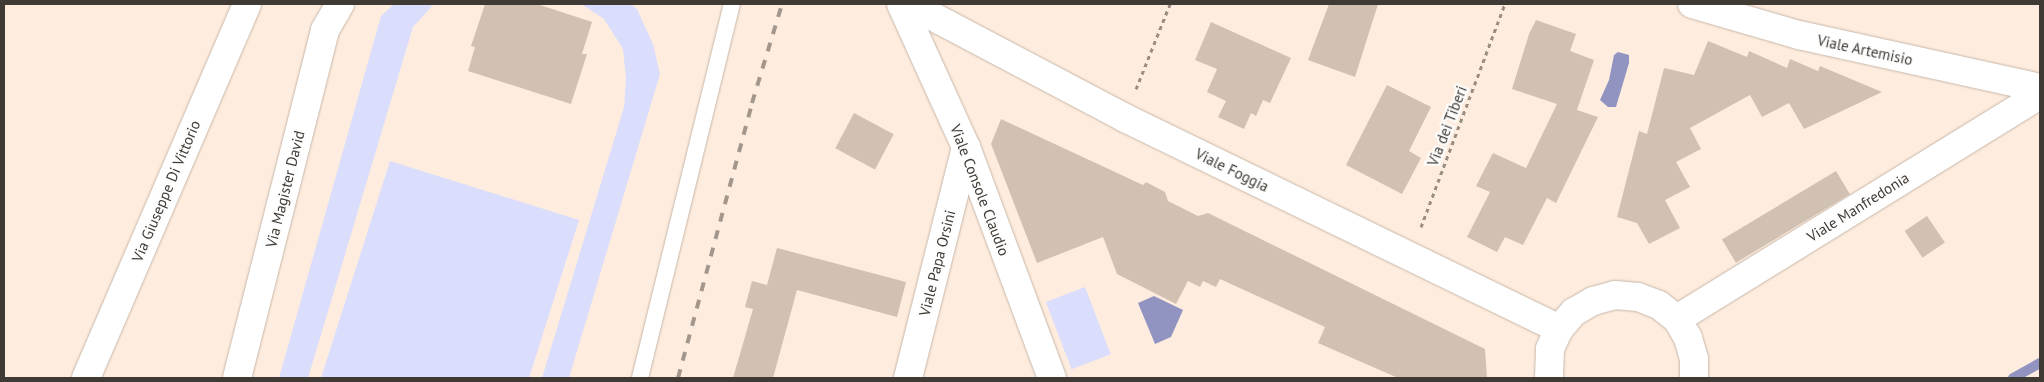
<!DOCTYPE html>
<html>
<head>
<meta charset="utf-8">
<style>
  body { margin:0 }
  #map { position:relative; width:2044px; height:382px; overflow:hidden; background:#feeddf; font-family:"PT Sans",sans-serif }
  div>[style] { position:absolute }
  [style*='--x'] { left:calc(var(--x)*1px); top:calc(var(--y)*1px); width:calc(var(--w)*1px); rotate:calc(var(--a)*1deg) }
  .green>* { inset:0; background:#daddfb; transform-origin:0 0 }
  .water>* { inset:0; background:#9194c1 }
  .stream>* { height:10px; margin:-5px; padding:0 5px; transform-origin:5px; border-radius:5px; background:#9194c1 }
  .building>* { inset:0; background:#d1c1b3; transform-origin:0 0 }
  .path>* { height:3px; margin-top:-1.5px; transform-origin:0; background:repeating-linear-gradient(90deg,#998e84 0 4px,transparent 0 8px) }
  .roads { filter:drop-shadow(0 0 1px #c7b7a9) drop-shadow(0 0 1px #c7b7a9) }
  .service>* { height:16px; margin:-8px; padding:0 8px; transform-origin:8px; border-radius:8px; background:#fff }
  .minor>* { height:28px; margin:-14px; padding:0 14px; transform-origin:14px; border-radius:14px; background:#fff }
  .secondary>* { height:28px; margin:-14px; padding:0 14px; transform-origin:14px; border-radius:14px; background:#fff }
  .rail>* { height:4px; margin-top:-2px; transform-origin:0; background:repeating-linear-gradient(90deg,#a3978d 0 9px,transparent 0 18px) }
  span { translate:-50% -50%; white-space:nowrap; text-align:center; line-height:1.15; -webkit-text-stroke:4.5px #fdfdfd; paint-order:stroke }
  .street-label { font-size:15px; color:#403a34 }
  .frame { position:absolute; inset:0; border:5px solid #403a34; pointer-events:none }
</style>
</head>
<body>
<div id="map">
  <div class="green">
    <div style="clip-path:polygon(394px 4px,434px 4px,413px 27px,308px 378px,279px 378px,381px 16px)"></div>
    <div style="clip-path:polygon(581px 4px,631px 4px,637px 9px,653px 44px,660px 74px,569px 378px,542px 378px,624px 107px,626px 79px,623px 49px,604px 19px)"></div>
    <div style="clip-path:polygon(390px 161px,579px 220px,529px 378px,321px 378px)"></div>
    <div style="left:1085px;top:287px;width:72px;height:42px;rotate:69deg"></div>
  </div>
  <div class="water">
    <div style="clip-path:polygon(1618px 52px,1629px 55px,1629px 63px,1616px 107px,1608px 107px,1600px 100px,1609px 80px,1614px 55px)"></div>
    <div style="clip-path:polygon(1154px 296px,1183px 310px,1171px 337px,1155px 344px,1138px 303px)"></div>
  </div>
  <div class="stream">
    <div style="--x:2013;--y:378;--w:31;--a:-29"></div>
  </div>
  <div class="building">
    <div style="clip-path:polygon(485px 4px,537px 4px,592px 22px,582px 54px,587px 54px,571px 104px,468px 71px,475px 47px,471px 46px)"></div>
    <div style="clip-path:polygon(1329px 4px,1378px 4px,1355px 77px,1308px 60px)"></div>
    <div style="clip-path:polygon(1536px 20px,1576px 34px,1570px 51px,1594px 60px,1577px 110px,1598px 117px,1556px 203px,1547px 198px,1523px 245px,1505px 237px,1497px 252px,1467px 237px,1490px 192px,1476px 186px,1493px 153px,1526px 168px,1557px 104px,1512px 89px,1529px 34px)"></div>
    <div style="clip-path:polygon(1211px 22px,1291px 58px,1270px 103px,1263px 100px,1256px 116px,1251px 113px,1244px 129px,1218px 117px,1226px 101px,1207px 92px,1217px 69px,1195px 60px)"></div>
    <div style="clip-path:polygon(1708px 41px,1747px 57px,1749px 51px,1787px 68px,1790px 59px,1818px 71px,1820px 66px,1882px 92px,1804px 129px,1789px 103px,1762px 117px,1750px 95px,1690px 128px,1701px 149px,1676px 162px,1690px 187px,1665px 200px,1680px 228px,1649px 244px,1637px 223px,1617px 217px,1639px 131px,1647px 134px,1664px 68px,1694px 75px)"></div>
    <div style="clip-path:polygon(1387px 85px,1431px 107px,1409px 151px,1421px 158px,1402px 194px,1346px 165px)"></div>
    <div style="left:854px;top:113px;width:45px;height:40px;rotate:28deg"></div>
    <div style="clip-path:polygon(1001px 119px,1143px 185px,1146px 182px,1165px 192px,1168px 201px,1198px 216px,1208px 213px,1485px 349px,1487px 378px,1398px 378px,1318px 343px,1325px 327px,1220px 279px,1216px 287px,1203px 281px,1200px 287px,1188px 281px,1176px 304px,1117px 274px,1103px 237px,1037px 263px,991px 144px)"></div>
    <div style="left:1836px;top:171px;width:27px;height:133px;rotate:59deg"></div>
    <div style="left:1927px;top:216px;width:32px;height:27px;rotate:56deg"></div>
    <div style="clip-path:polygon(777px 248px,906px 282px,897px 317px,797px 290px,773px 378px,733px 378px,753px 309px,745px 307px,752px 281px,767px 285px)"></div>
  </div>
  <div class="path">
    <div style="--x:1136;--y:89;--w:92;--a:-68.2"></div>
    <div style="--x:1421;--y:227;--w:238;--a:-69.4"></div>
  </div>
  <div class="roads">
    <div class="service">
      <div style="--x:640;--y:378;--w:385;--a:-76.2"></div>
    </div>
    <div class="minor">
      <div style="--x:901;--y:4;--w:157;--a:65.6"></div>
      <div style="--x:966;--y:147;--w:246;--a:69.6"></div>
      <div style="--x:909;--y:4;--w:244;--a:27.8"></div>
      <div style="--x:1125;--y:118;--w:483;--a:25.9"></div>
      <div style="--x:1692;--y:4;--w:111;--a:16.2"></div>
      <div style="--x:1799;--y:35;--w:247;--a:12.4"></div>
      <div style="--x:1677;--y:319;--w:427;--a:-31.7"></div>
      <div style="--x:237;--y:378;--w:359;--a:-75.8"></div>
      <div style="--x:325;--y:30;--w:30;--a:-60"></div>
      <div style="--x:908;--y:378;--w:238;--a:-75.9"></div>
      <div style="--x:1549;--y:378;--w:29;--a:-88"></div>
      <div style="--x:1550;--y:349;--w:22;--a:-66"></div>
      <div style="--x:1559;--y:329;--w:23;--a:-49"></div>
      <div style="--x:1574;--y:312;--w:22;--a:-30"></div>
      <div style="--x:1593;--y:301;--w:23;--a:-15"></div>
      <div style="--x:1615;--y:295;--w:23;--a:5"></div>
      <div style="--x:1638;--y:297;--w:22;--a:21"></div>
      <div style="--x:1659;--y:305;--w:23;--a:38"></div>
      <div style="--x:1677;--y:319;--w:22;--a:60"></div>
      <div style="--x:1688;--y:338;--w:22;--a:74"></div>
      <div style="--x:1694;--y:359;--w:19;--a:90"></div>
    </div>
    <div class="secondary">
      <div style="--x:86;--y:378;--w:407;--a:-66.7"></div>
    </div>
  </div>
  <div class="rail">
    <div style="--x:678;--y:378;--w:285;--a:-74.9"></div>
    <div style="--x:752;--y:103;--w:103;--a:-73.1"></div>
  </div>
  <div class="street-label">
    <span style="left:1865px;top:50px;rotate:12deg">Viale Artemisio</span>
    <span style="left:1447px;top:126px;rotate:-69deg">Via dei Tiberi</span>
    <span style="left:1232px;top:170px;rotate:26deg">Viale Foggia</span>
    <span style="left:285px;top:189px;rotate:-76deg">Via Magister David</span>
    <span style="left:980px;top:190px;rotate:69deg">Viale Console Claudio</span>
    <span style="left:166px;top:191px;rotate:-67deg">Via Giuseppe Di Vittorio</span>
    <span style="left:1858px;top:207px;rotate:-32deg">Viale Manfredonia</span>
    <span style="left:937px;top:263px;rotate:-76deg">Viale Papa Orsini</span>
  </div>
  <div class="frame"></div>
</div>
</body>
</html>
